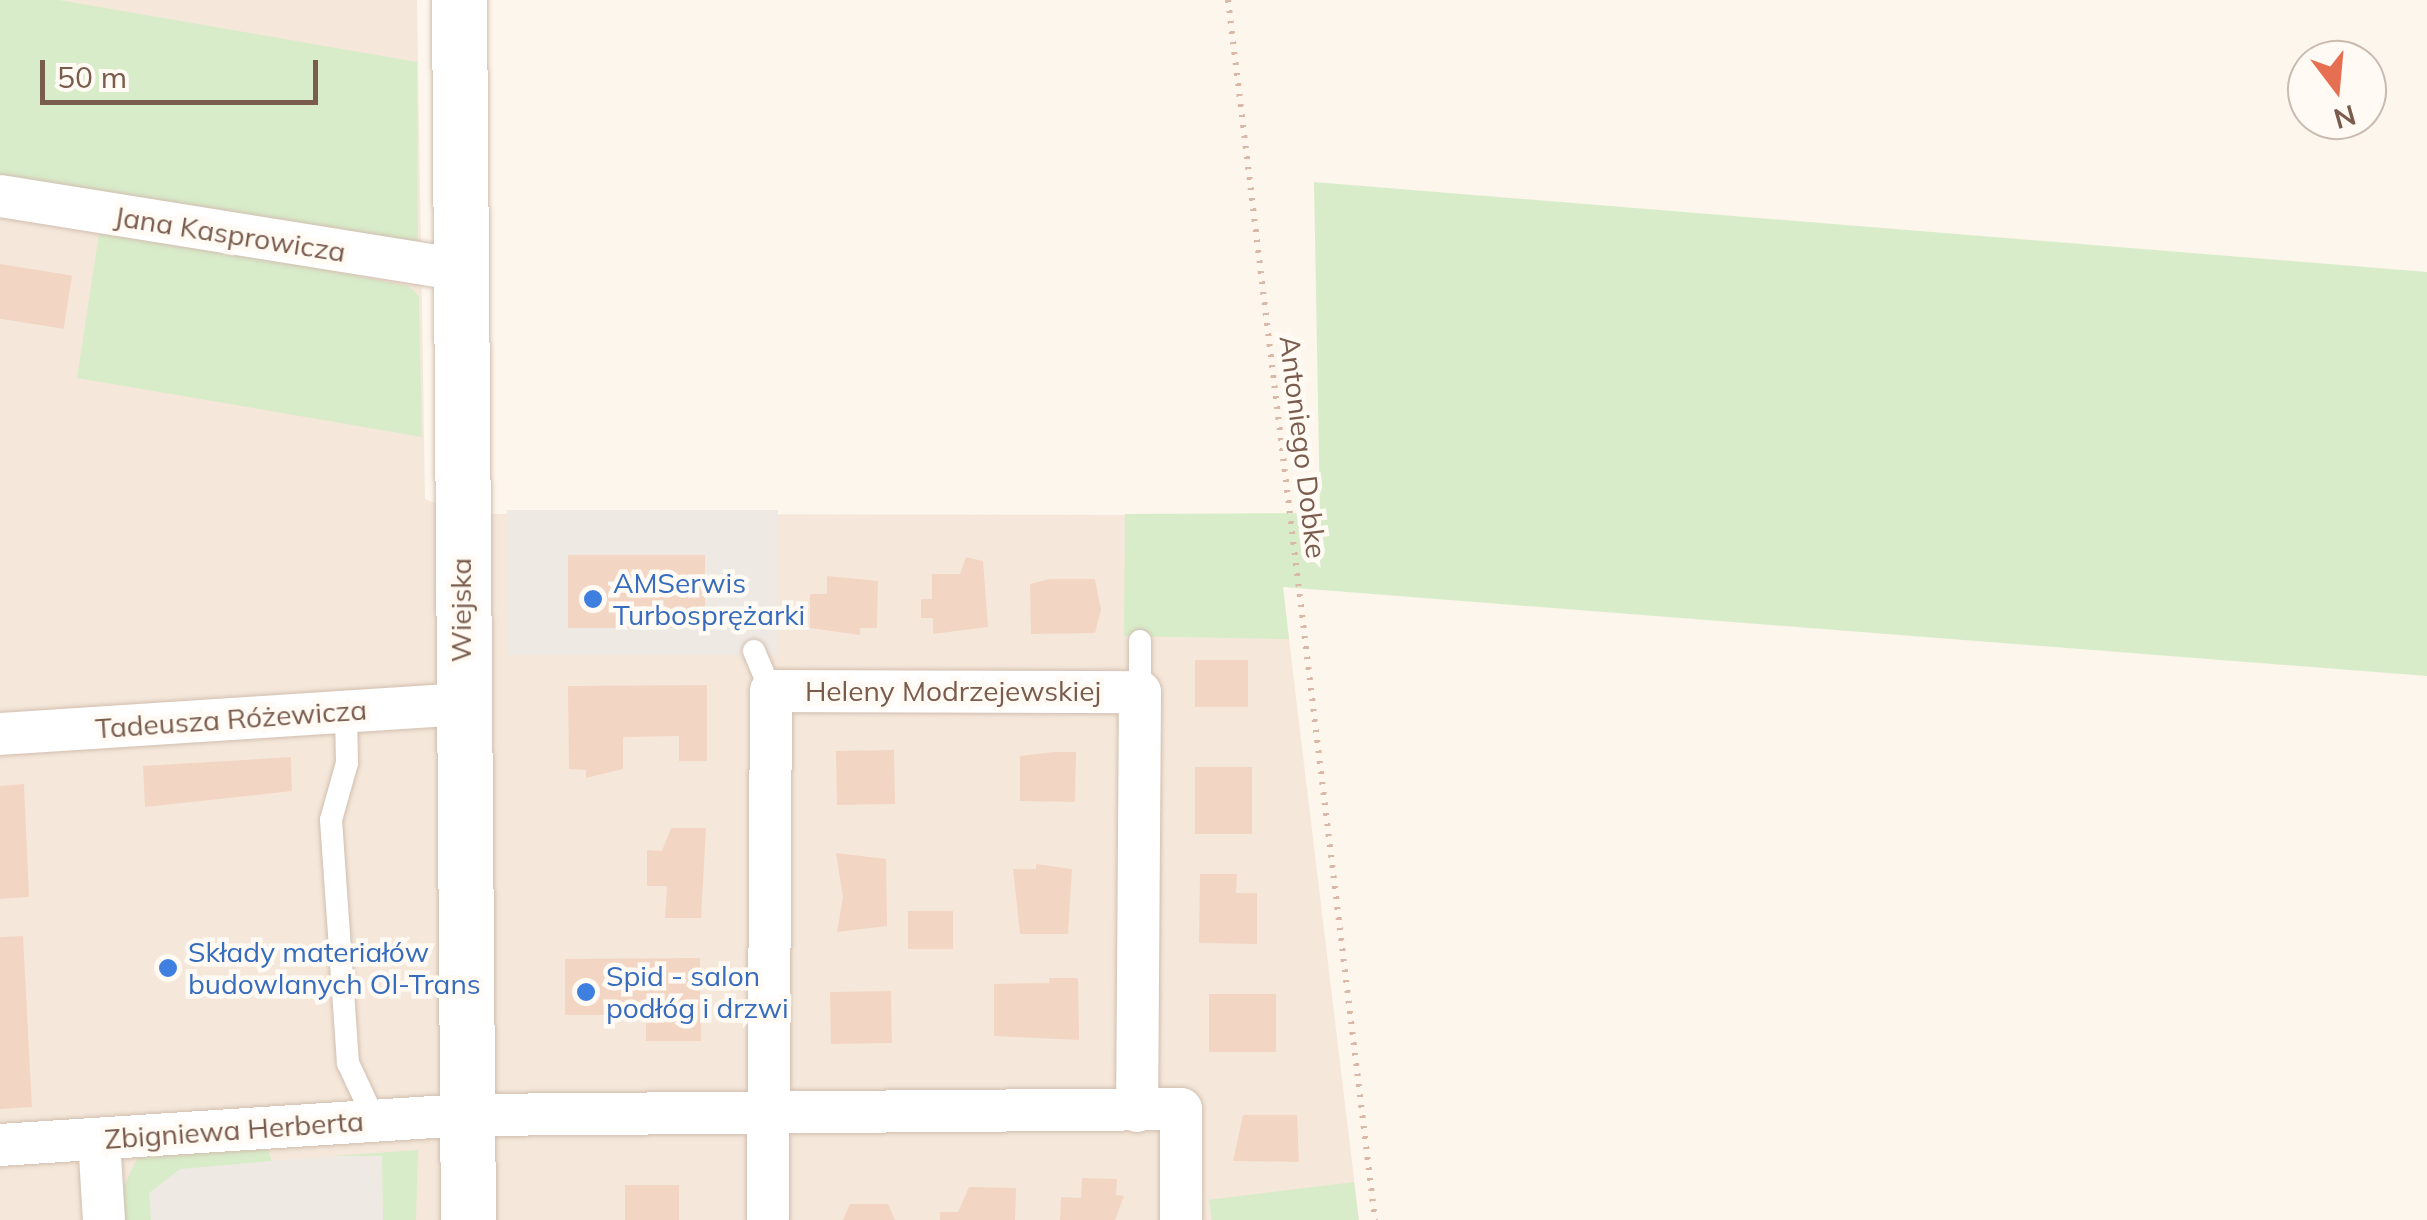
<!DOCTYPE html>
<html>
<head>
<meta charset="utf-8">
<style>
  body { margin:0 }
  #map { position:relative; width:2427px; height:1220px; overflow:hidden; background:#fdf6ec; font-family:Mulish,sans-serif }
  div>[style] { position:absolute }
  [style*='--x'] { left:calc(var(--x)*1px); top:calc(var(--y)*1px); width:calc(var(--w)*1px); rotate:calc(var(--a)*1deg) }
  .residential>* { inset:0; background:#f5e8da }
  .industrial>* { inset:0; background:#efe9e4; transform-origin:0 0 }
  .green>* { inset:0; background:#d8ecc9; transform-origin:0 0 }
  .building>* { inset:0; background:#f3d5c3; transform-origin:0 0 }
  .path>* { height:6px; margin-top:-3px; transform-origin:0; background:repeating-linear-gradient(90deg,#d9b8a5 0 2.5px,transparent 0 10.5px) }
  .roads { filter:drop-shadow(0 0 2px #d1beb0) drop-shadow(0 0 2px #d1beb0) }
  .service>* { height:22px; margin:-11px; padding:0 11px; transform-origin:11px; border-radius:11px; background:#fff }
  .minor>* { height:42px; margin:-21px; padding:0 21px; transform-origin:21px; border-radius:21px; background:#fff }
  .tertiary>* { height:55px; margin:-27.5px; padding:0 27.5px; transform-origin:27.5px; border-radius:27.5px; background:#fff }
  .dots>* { width:28px; height:28px; translate:-50% -50%; box-sizing:border-box; border:5px solid #fffaf3; border-radius:50% }
  span { translate:-50% -50%; white-space:nowrap; text-align:center; line-height:1.15; -webkit-text-stroke:9px #fffaf3; paint-order:stroke }
  .street-label { font-size:28px; color:#7a5c4d }
  .shop-label { font-size:28px; color:#366cbe }
  .left { translate:0 -50%; text-align:left }
  .north { position:absolute; left:2287px; top:40px; width:100px; height:100px; box-sizing:border-box; background:#fffaf3; border:2px solid #cabbb1; border-radius:50%; rotate:164deg; font-size:28px; font-weight:700; line-height:40px; text-align:center; color:#7a5c4d }
  .north::after { content:''; display:block; margin:auto; width:35px; height:45px; background:#e76f51; clip-path:polygon(50% 0,100% 100%,50% 72%,0 100%) }
  .scale { position:absolute; left:40px; top:60px; width:278px; height:45px; box-sizing:border-box; border:5px solid #7a5c4d; border-top:0; padding-left:12px; font-size:30px; line-height:35px; white-space:nowrap; color:#7a5c4d; -webkit-text-stroke:8px #fffaf3; paint-order:stroke }
</style>
</head>
<body>
<div id="map">
  <div class="residential">
    <div style="clip-path:polygon(0 0,417px 0,425px 499px,461px 514px,1274px 515px,1359px 1220px,0 1220px)"></div>
  </div>
  <div class="industrial">
    <div style="left:507px;top:510px;width:271px;height:145px"></div>
    <div style="clip-path:polygon(332px 1156px,382px 1156px,383px 1220px,151px 1220px,149px 1193px,180px 1168px)"></div>
  </div>
  <div class="green">
    <div style="clip-path:polygon(0 0,59px 0,417px 62px,418px 241px,392px 247px,0 181px)"></div>
    <div style="clip-path:polygon(1314px 182px,2427px 272px,2427px 676px,1283px 587px,1289px 639px,1124px 636px,1125px 514px,1320px 513px)"></div>
    <div style="clip-path:polygon(100px 227px,409px 286px,419px 296px,422px 437px,77px 378px)"></div>
    <div style="clip-path:polygon(266px 1146px,272px 1161px,180px 1169px,149px 1193px,151px 1220px,124px 1220px,122px 1190px,140px 1152px)"></div>
    <div style="clip-path:polygon(418px 1150px,416px 1220px,383px 1220px,382px 1156px,332px 1156px)"></div>
    <div style="left:1354px;top:1182px;width:38px;height:146px;rotate:83deg"></div>
  </div>
  <div class="building">
    <div style="left:0;top:264px;width:73px;height:54px;rotate:9deg"></div>
    <div style="left:705px;top:555px;width:73px;height:137px;rotate:90deg"></div>
    <div style="clip-path:polygon(966px 557px,983px 561px,988px 627px,933px 634px,933px 618px,921px 618px,921px 599px,932px 599px,932px 574px,960px 574px)"></div>
    <div style="clip-path:polygon(827px 576px,878px 581px,877px 628px,860px 628px,860px 635px,810px 628px,810px 594px,827px 594px)"></div>
    <div style="clip-path:polygon(1049px 579px,1095px 579px,1101px 610px,1095px 633px,1031px 634px,1030px 584px)"></div>
    <div style="left:1195px;top:660px;width:53px;height:47px"></div>
    <div style="clip-path:polygon(707px 685px,707px 761px,679px 761px,679px 736px,623px 737px,623px 769px,586px 778px,586px 770px,569px 769px,568px 686px)"></div>
    <div style="left:894px;top:750px;width:54px;height:58px;rotate:89deg"></div>
    <div style="clip-path:polygon(1054px 752px,1076px 752px,1075px 802px,1020px 801px,1020px 756px)"></div>
    <div style="clip-path:polygon(291px 757px,292px 791px,145px 807px,143px 766px)"></div>
    <div style="left:1252px;top:767px;width:67px;height:57px;rotate:90deg"></div>
    <div style="clip-path:polygon(24px 784px,29px 897px,0 899px,0 786px)"></div>
    <div style="clip-path:polygon(671px 828px,706px 828px,701px 918px,665px 918px,667px 886px,647px 886px,647px 850px,662px 851px)"></div>
    <div style="clip-path:polygon(836px 853px,886px 859px,887px 926px,837px 932px,843px 897px)"></div>
    <div style="clip-path:polygon(1036px 864px,1072px 869px,1068px 934px,1020px 934px,1013px 869px,1036px 869px)"></div>
    <div style="clip-path:polygon(1200px 874px,1237px 874px,1236px 893px,1257px 893px,1257px 944px,1199px 943px)"></div>
    <div style="left:908px;top:911px;width:45px;height:38px"></div>
    <div style="clip-path:polygon(23px 936px,32px 1107px,0 1109px,0 937px)"></div>
    <div style="clip-path:polygon(700px 958px,701px 1041px,646px 1041px,646px 1015px,565px 1015px,565px 959px)"></div>
    <div style="clip-path:polygon(1049px 978px,1078px 978px,1079px 1040px,994px 1036px,994px 984px,1049px 983px)"></div>
    <div style="left:891px;top:991px;width:52px;height:61px;rotate:89deg"></div>
    <div style="left:1209px;top:994px;width:67px;height:58px"></div>
    <div style="clip-path:polygon(1243px 1115px,1297px 1115px,1299px 1162px,1233px 1161px)"></div>
    <div style="clip-path:polygon(1082px 1178px,1117px 1179px,1116px 1195px,1124px 1196px,1115px 1220px,1060px 1220px,1061px 1197px,1081px 1198px)"></div>
    <div style="left:625px;top:1185px;width:54px;height:35px"></div>
    <div style="clip-path:polygon(969px 1187px,1016px 1188px,1015px 1220px,940px 1220px,940px 1212px,958px 1212px)"></div>
    <div style="clip-path:polygon(850px 1204px,888px 1204px,895px 1220px,843px 1220px)"></div>
  </div>
  <div class="path">
    <div style="--x:1228;--y:0;--w:1229;--a:83.13"></div>
  </div>
  <div class="roads">
    <div class="service">
      <div style="--x:754;--y:651;--w:43;--a:67"></div>
      <div style="--x:1140;--y:692;--w:51;--a:-90"></div>
      <div style="--x:346;--y:712;--w:51;--a:88.9"></div>
      <div style="--x:347;--y:763;--w:59;--a:105.7"></div>
      <div style="--x:331;--y:820;--w:244;--a:86"></div>
      <div style="--x:348;--y:1063;--w:64;--a:65"></div>
    </div>
    <div class="minor">
      <div style="--x:0;--y:196;--w:467;--a:9.1"></div>
      <div style="--x:0;--y:734;--w:463;--a:-3.7"></div>
      <div style="--x:99;--y:1139;--w:81;--a:86.5"></div>
      <div style="--x:0;--y:1145;--w:470;--a:-3.7"></div>
      <div style="--x:469;--y:1115;--w:712;--a:-0.48"></div>
      <div style="--x:1181;--y:1109;--w:111;--a:90"></div>
      <div style="--x:768;--y:1220;--w:529;--a:-89.68"></div>
      <div style="--x:771;--y:691;--w:369;--a:0.2"></div>
      <div style="--x:1140;--y:692;--w:419;--a:90.4"></div>
    </div>
    <div class="tertiary">
      <div style="--x:459;--y:0;--w:1220;--a:89.58"></div>
    </div>
  </div>
  <div class="dots">
    <div style="left:593px;top:599px;background:#3f7fe0"></div>
    <div style="left:168px;top:968px;background:#3f7fe0"></div>
    <div style="left:586px;top:992px;background:#3f7fe0"></div>
  </div>
  <div class="street-label">
    <span style="left:230px;top:234px;rotate:9deg">Jana Kasprowicza</span>
    <span style="left:1303px;top:447px;rotate:83deg">Antoniego Dobke</span>
    <span style="left:461px;top:610px;rotate:-90deg">Wiejska</span>
    <span style="left:953px;top:691px">Heleny Modrzejewskiej</span>
    <span style="left:231px;top:719px;rotate:-4deg">Tadeusza Różewicza</span>
    <span style="left:234px;top:1130px;rotate:-4deg">Zbigniewa Herberta</span>
  </div>
  <div class="shop-label">
    <span class="left" style="left:613px;top:599px">AMSerwis<br>Turbosprężarki</span>
    <span class="left" style="left:188px;top:968px">Składy materiałów<br>budowlanych Ol-Trans</span>
    <span class="left" style="left:606px;top:992px">Spid - salon<br>podłóg i drzwi</span>
  </div>
  <div class="north">N</div>
  <div class="scale">50 m</div>
</div>
</body>
</html>
